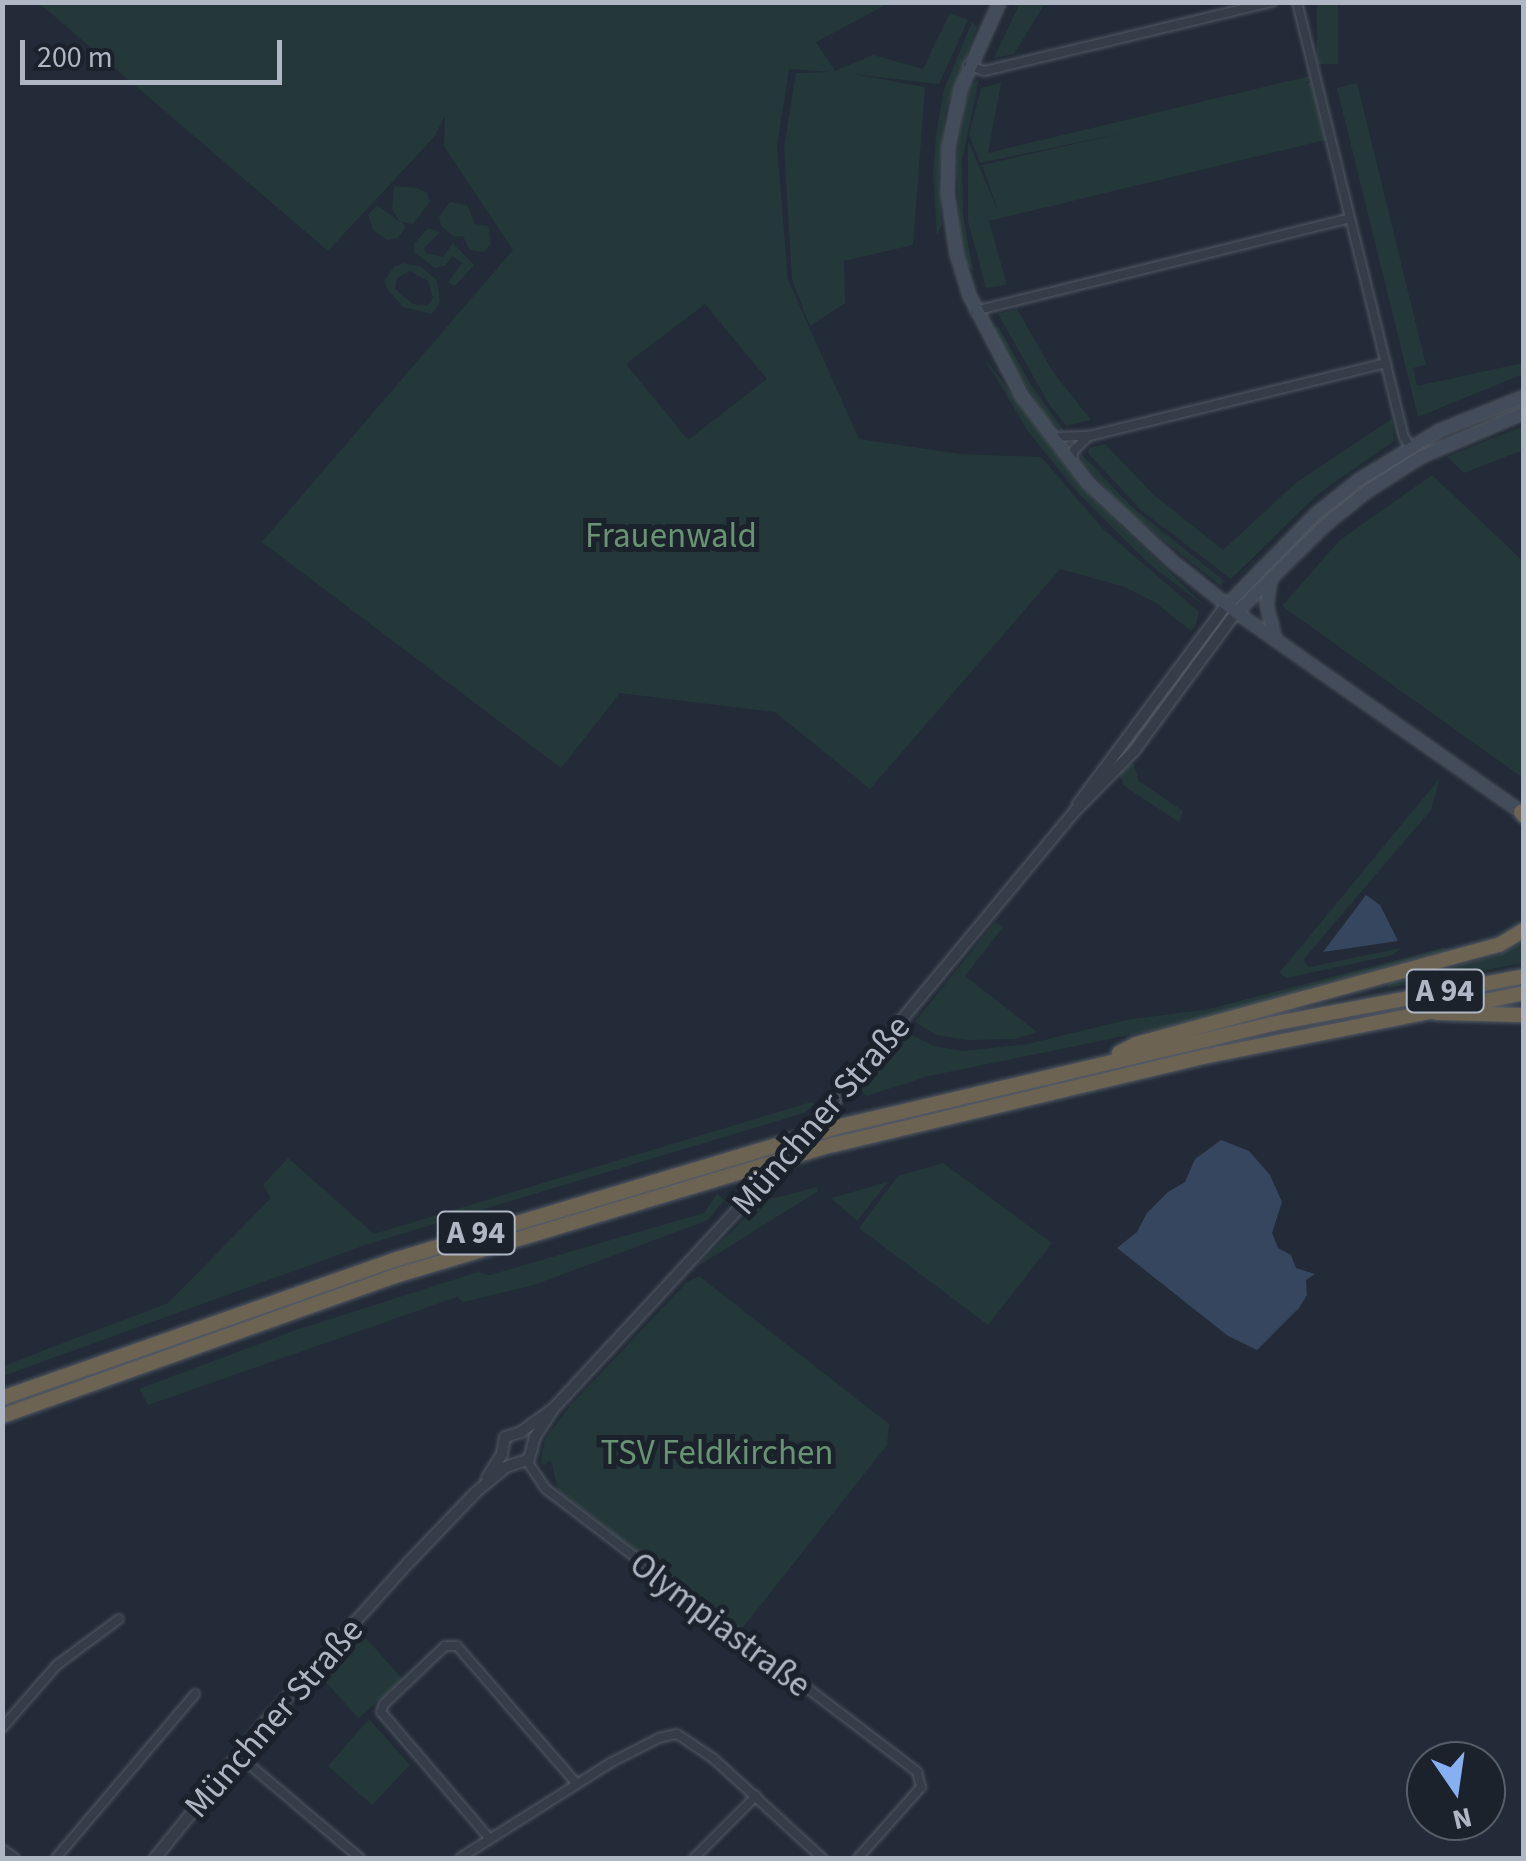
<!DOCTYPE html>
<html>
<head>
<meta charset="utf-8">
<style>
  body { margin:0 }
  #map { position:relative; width:1526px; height:1861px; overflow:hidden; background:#222b37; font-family:"Source Sans 3",sans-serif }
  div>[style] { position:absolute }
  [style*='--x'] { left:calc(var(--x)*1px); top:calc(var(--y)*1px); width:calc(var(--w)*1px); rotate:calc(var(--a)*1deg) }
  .green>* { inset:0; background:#253839; transform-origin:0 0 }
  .water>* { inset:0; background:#36465e }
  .roads { filter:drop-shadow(0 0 2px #535a65) drop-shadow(0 0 2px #535a65) }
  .minor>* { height:8px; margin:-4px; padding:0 4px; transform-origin:4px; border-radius:4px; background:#353d48 }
  .tertiary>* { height:10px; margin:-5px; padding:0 5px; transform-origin:5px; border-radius:5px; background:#353d48 }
  .secondary>* { height:11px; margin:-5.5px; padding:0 5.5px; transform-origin:5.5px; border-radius:5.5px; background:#434c5b }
  .motorway>* { height:14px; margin:-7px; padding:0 7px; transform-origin:7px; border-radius:7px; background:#6d6353 }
  .bridges { filter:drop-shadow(0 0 2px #535a65) drop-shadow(0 0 2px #535a65) }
  .tertiary-bridge>* { height:10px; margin:-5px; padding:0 5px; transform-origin:5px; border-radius:5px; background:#353d48 }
  span { translate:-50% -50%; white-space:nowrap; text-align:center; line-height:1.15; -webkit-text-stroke:10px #1b222c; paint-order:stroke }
  .shield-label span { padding:2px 8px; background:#1b222c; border:2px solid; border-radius:8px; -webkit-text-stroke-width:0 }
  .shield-label { font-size:32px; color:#b0b7c4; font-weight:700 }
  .park-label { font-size:35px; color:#689473 }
  .street-label { font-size:35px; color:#b0b7c4 }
  .frame { position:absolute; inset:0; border:5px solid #b0b7c4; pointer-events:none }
  .north { position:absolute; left:1406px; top:1741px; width:100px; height:100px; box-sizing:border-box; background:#1b222c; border:2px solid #575e69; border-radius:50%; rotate:167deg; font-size:28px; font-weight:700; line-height:40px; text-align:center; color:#b0b7c4 }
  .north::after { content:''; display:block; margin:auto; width:35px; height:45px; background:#87b0f2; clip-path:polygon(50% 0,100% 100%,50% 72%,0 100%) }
  .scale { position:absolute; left:20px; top:40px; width:262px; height:45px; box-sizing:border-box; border:5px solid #b0b7c4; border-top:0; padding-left:12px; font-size:30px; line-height:35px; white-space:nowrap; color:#b0b7c4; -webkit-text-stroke:8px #1b222c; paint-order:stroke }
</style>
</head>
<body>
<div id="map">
  <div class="green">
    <div style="clip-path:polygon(evenodd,39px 3px,889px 3px,816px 42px,835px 71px,873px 55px,923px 69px,950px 13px,968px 20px,939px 84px,853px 74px,925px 87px,913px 245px,844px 261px,845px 303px,810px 326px,792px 280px,784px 147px,796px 73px,831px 72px,789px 69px,777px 146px,788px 280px,859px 439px,960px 454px,1041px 457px,1103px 529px,1199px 612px,1196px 624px,1191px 631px,1156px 603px,1125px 587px,1060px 569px,870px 789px,775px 712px,620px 693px,561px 768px,262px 542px,513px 250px,444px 146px,445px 116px,434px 137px,328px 251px,39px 3px,705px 304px,767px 379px,688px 440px,626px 364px,705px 304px)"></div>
    <div style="clip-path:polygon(1020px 3px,1045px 3px,1014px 54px,994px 58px)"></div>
    <div style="left:1317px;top:3px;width:21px;height:61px"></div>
    <div style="clip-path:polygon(972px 22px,977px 27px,945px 114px,939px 175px,942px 224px,937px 236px,933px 175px,936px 135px,944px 90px)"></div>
    <div style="clip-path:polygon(1310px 76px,1306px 84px,1311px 82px,1325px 140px,989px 221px,1007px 285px,986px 288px,968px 221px,968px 141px,999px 213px,982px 165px,1132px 131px,980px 163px,969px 134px,981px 88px,1001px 83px,988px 153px)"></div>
    <div style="clip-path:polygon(979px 79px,962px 160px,963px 214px,973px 271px,967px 265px,960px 233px,956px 160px,964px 104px,971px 85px)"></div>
    <div style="clip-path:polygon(1357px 83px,1426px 365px,1413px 368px,1417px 386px,1523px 363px,1523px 374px,1418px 417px,1337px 88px)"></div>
    <div style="clip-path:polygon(394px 186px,417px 188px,427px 193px,430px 202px,413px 224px,401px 222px,406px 227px,398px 238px,387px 240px,373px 230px,368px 215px,377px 205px,400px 222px,392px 209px)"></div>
    <div style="clip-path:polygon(450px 202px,467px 205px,475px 224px,488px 226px,491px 243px,484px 252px,470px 250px,463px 236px,454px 237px,441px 226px,439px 216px)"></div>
    <div style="clip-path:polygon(428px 228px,440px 232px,424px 248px,426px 253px,443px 257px,453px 243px,474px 265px,455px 286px,448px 282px,462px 263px,452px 256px,445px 266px,435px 268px,414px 252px,414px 244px)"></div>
    <div style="clip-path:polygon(evenodd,403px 263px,421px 267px,437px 280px,440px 302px,432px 314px,403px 307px,388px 290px,384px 281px,394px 267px,403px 263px,410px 271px,428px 281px,433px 298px,427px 306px,413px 304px,395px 289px,397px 278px,410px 271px)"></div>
    <div style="clip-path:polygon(1017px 309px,1053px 372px,1091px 420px,1066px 426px,1049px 404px,998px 314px)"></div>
    <div style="clip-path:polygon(998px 326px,1030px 383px,1066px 434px,1048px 420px,1014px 368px,993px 329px)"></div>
    <div style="clip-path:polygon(984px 357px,1082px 488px,1206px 607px,1148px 563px,1077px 492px,1027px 430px)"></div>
    <div style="clip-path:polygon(1392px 419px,1394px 441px,1318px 494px,1231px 579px,1141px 510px,1088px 453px,1089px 448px,1105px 444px,1154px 495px,1223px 550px,1296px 483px)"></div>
    <div style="clip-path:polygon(1523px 426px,1523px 450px,1464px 473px,1447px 457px)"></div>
    <div style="clip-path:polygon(1080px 452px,1131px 506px,1224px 581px,1221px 586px,1126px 510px,1082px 463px)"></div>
    <div style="clip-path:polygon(1432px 475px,1523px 561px,1523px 778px,1282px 606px,1340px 540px)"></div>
    <div style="clip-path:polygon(1133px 763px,1139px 781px,1183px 811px,1179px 822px,1124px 786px,1119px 773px)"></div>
    <div style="clip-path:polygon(1440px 778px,1431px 810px,1303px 960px,1309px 967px,1401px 948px,1393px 955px,1287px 978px,1279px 973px)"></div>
    <div style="clip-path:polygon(995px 922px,1003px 927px,965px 976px,1037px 1032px,1015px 1039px,968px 1040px,936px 1035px,915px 1022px)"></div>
    <div style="clip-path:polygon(1523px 942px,1523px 963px,1388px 988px,1387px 983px,1498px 955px)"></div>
    <div style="clip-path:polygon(1443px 948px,1449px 950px,1187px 1023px,929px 1076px,866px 1096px,860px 1088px,906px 1032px,934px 1046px,964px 1051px,1028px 1044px,1126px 1020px,1209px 1009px)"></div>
    <div style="clip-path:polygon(811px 1102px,815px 1104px,804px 1113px,371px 1243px,3px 1376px,3px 1366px,168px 1303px,271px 1198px,263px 1185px,288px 1158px,374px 1234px)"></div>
    <div style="clip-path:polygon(943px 1163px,1052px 1243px,988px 1325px,859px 1228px,898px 1176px)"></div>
    <div style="clip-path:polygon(888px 1182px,857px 1221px,831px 1198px)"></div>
    <div style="clip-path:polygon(817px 1187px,818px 1191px,695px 1268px,762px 1201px)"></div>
    <div style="clip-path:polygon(717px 1194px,724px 1200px,708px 1220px,534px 1285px,463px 1302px,457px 1297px,148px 1405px,139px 1389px,293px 1331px,478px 1272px,490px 1275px,704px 1213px)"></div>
    <div style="clip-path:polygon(699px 1276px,889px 1424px,887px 1445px,740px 1631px,558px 1490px,551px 1460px,542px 1467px,541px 1460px,545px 1439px,570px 1406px,687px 1282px)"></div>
    <div style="left:363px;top:1635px;width:59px;height:59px;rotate:48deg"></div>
    <div style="clip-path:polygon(369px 1719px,410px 1765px,372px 1805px,328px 1766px)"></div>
  </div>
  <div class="water">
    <div style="clip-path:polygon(1366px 895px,1380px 905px,1398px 941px,1323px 952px)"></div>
    <div style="clip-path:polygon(1221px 1140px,1249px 1151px,1270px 1175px,1282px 1202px,1272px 1233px,1278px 1248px,1291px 1255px,1296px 1268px,1315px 1274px,1306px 1280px,1307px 1295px,1299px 1308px,1257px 1350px,1228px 1336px,1117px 1248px,1137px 1232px,1147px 1213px,1168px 1192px,1185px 1182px,1195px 1159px)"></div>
  </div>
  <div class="roads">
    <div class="minor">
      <div style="--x:1297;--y:2;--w:448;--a:76.2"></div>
      <div style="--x:1404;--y:437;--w:9;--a:58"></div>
      <div style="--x:968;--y:65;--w:17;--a:21"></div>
      <div style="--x:984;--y:71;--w:13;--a:-13"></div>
      <div style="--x:997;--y:68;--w:283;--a:-13.5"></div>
      <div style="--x:975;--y:311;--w:386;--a:-13.9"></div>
      <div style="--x:1054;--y:437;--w:35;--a:-2"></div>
      <div style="--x:1089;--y:436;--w:306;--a:-13.8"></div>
      <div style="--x:1072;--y:460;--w:10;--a:-79"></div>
      <div style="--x:1074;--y:450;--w:21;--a:-43"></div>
      <div style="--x:527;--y:1461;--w:34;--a:56"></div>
      <div style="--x:546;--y:1489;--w:467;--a:37.3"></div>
      <div style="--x:917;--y:1772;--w:16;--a:75"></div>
      <div style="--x:921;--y:1787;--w:95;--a:131.6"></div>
      <div style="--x:2;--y:1728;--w:84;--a:-48.9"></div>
      <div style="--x:57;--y:1665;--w:77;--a:-36.6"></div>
      <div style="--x:238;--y:1755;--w:160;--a:40.2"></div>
      <div style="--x:490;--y:1839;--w:167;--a:-130.6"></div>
      <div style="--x:381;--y:1712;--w:9;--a:-69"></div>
      <div style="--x:384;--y:1704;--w:84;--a:-43.6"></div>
      <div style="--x:445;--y:1646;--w:12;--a:0"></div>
      <div style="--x:457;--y:1646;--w:181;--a:49"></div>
      <div style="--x:2;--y:1849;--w:16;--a:35"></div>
      <div style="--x:56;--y:1858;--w:215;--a:-49.7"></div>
      <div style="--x:460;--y:1858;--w:178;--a:-32.3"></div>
      <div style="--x:610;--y:1763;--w:55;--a:-27"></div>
      <div style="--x:659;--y:1738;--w:18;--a:-13"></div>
      <div style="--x:677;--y:1734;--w:45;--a:34"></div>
      <div style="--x:714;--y:1759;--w:147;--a:42.5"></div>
      <div style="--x:694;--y:1858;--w:88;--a:-45"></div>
    </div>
    <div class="tertiary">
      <div style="--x:1078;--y:804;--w:249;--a:-53.3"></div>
      <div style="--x:835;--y:1100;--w:377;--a:-50.3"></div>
      <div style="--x:1076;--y:810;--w:83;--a:-45.5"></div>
      <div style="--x:1134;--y:751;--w:172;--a:-53.7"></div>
      <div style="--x:487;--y:1478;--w:28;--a:-58"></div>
      <div style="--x:502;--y:1454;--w:17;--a:-80"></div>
      <div style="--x:505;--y:1437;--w:17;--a:-17"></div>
      <div style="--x:521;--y:1432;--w:39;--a:-36"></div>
      <div style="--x:553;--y:1409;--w:290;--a:-47.2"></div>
      <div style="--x:155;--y:1858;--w:179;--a:-50.9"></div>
      <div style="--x:268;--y:1719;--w:210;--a:-48.1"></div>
      <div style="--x:408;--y:1563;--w:98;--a:-46.2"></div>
      <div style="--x:476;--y:1492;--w:39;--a:-40"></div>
      <div style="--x:506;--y:1467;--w:24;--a:-19"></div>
      <div style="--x:529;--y:1459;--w:23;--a:-75"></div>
      <div style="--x:535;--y:1437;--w:33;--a:-57"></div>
    </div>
    <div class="secondary">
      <div style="--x:999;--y:2;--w:95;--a:114.1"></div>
      <div style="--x:960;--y:89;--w:59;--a:101.7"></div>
      <div style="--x:948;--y:147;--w:46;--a:91.2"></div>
      <div style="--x:947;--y:193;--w:61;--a:81.5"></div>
      <div style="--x:956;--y:253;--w:44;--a:72.8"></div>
      <div style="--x:969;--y:295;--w:113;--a:62.5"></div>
      <div style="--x:1021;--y:395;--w:109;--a:52.8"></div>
      <div style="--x:1087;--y:482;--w:116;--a:42.9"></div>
      <div style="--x:1172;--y:561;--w:82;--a:38.6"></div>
      <div style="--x:1236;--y:612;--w:352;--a:35"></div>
      <div style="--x:1270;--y:580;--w:24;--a:99"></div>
      <div style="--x:1266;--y:604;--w:36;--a:76"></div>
      <div style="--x:1227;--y:604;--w:126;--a:-45.6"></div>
      <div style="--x:1315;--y:514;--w:55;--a:-38.3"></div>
      <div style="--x:1358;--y:480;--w:95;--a:-31.7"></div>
      <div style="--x:1439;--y:430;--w:92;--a:-21.8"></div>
      <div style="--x:1236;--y:612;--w:124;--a:-44.7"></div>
      <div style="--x:1324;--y:525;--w:54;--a:-39"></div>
      <div style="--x:1366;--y:491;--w:65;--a:-32.5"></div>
      <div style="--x:1421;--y:456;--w:112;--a:-23.1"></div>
    </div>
    <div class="motorway">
      <div style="--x:1521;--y:812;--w:5;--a:53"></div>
      <div style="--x:1437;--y:1013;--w:87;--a:1.3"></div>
      <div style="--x:1119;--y:1053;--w:19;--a:-28"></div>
      <div style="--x:1136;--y:1044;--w:376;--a:-15.3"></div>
      <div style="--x:1499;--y:945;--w:29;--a:-31"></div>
      <div style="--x:2;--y:1398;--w:416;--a:-19.4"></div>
      <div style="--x:394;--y:1260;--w:467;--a:-16.7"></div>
      <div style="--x:841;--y:1126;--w:442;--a:-13.3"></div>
      <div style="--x:1271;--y:1024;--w:258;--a:-10.7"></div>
      <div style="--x:2;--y:1416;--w:417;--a:-19.6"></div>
      <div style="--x:395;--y:1276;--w:457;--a:-16.7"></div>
      <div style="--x:833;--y:1145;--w:384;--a:-13.4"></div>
      <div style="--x:1207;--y:1056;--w:323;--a:-11.2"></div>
    </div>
  </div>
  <div class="bridges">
    <div class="tertiary-bridge">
      <div style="--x:750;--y:1196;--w:128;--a:-48.5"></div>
    </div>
  </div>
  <div class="shield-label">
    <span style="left:1445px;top:991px">A 94</span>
    <span style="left:476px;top:1233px">A 94</span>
  </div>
  <div class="park-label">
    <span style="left:671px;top:536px">Frauenwald</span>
    <span style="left:717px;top:1453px">TSV Feldkirchen</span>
  </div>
  <div class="street-label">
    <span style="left:821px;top:1115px;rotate:-49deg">Münchner Straße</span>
    <span style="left:720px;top:1625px;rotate:37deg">Olympiastraße</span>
    <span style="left:274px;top:1718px;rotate:-49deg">Münchner Straße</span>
  </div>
  <div class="frame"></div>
  <div class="north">N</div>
  <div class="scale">200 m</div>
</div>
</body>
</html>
